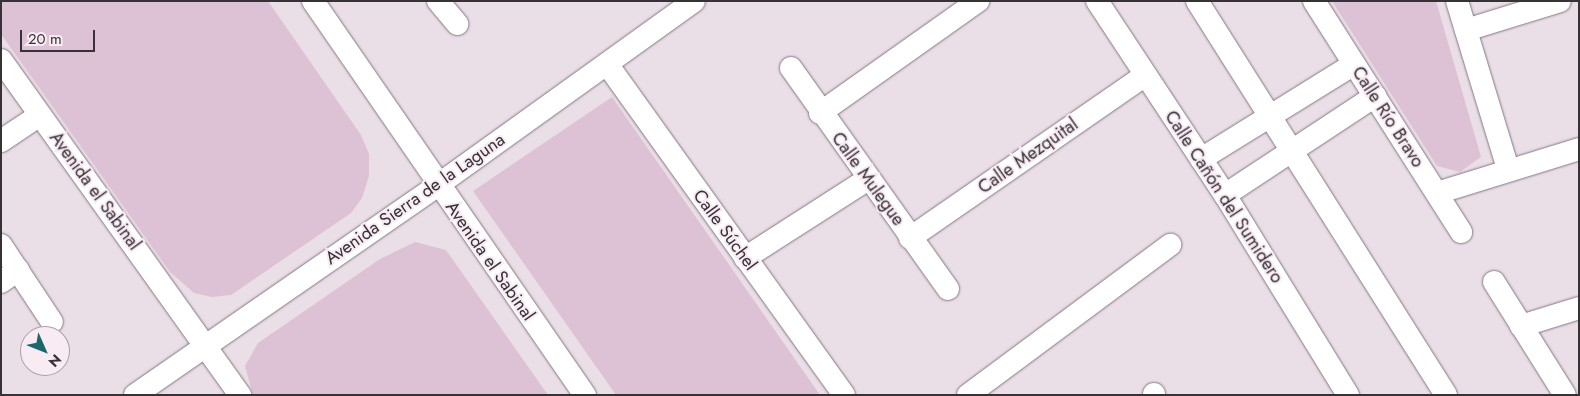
<!DOCTYPE html>
<html>
<head>
<meta charset="utf-8">
<style>
  body { margin:0 }
  #map { position:relative; width:1580px; height:396px; overflow:hidden; background:#eadee7; font-family:Jost,sans-serif }
  div>[style] { position:absolute }
  [style*='--x'] { left:calc(var(--x)*1px); top:calc(var(--y)*1px); width:calc(var(--w)*1px); rotate:calc(var(--a)*1deg) }
  .green>* { inset:0; background:#ddc2d5 }
  .roads { filter:drop-shadow(0 0 1px #837880) drop-shadow(0 0 1px #837880) }
  .street>* { height:22px; margin:-11px; padding:0 11px; transform-origin:11px; border-radius:11px; background:#fff }
  span { translate:-50% -50%; white-space:nowrap; text-align:center; line-height:1.15; -webkit-text-stroke:4px #f8ebf4; paint-order:stroke }
  .street-label { font-size:18px; color:#363235 }
  .frame { position:absolute; inset:0; border:2px solid #363235; pointer-events:none }
  .north { position:absolute; left:20px; top:326px; width:50px; height:50px; box-sizing:border-box; background:#f8ebf4; border:1px solid #aaa1a8; border-radius:50%; rotate:134deg; font-size:14px; font-weight:700; line-height:20px; text-align:center; color:#363235 }
  .north::after { content:''; display:block; margin:auto; width:18px; height:22px; background:#1a676c; clip-path:polygon(50% 0,100% 100%,50% 72%,0 100%) }
  .scale { position:absolute; left:20px; top:30px; width:75px; height:22px; box-sizing:border-box; border:2px solid #363235; border-top:0; padding-left:6px; font-size:15px; line-height:18px; white-space:nowrap; color:#363235; -webkit-text-stroke:4px #f8ebf4; paint-order:stroke }
</style>
</head>
<body>
<div id="map">
  <div class="green">
    <div style="clip-path:polygon(1px 1px,268px 1px,361px 135px,369px 154px,369px 176px,362px 198px,351px 213px,231px 295px,212px 297px,194px 293px,170px 272px,1px 34px)"></div>
    <div style="clip-path:polygon(1332px 1px,1436px 1px,1481px 157px,1460px 172px,1437px 166px)"></div>
    <div style="clip-path:polygon(612px 97px,820px 395px,616px 395px,473px 191px)"></div>
    <div style="clip-path:polygon(415px 242px,446px 250px,548px 395px,253px 395px,245px 366px,258px 343px,380px 259px)"></div>
  </div>
  <div class="roads">
    <div class="street">
      <div style="--x:313;--y:1;--w:479;--a:55.4"></div>
      <div style="--x:438;--y:1;--w:30;--a:50"></div>
      <div style="--x:1097;--y:1;--w:232;--a:56.6"></div>
      <div style="--x:1225;--y:195;--w:235;--a:58.4"></div>
      <div style="--x:1197;--y:1;--w:466;--a:57.7"></div>
      <div style="--x:1314;--y:1;--w:274;--a:57.5"></div>
      <div style="--x:1457;--y:1;--w:176;--a:73.1"></div>
      <div style="--x:1466;--y:30;--w:98;--a:-17.1"></div>
      <div style="--x:1;--y:60;--w:412;--a:54.5"></div>
      <div style="--x:607;--y:64;--w:407;--a:54.4"></div>
      <div style="--x:791;--y:68;--w:271;--a:54.6"></div>
      <div style="--x:820;--y:113;--w:194;--a:-35.3"></div>
      <div style="--x:1;--y:141;--w:47;--a:-33.7"></div>
      <div style="--x:1201;--y:159;--w:180;--a:-31.8"></div>
      <div style="--x:1437;--y:193;--w:149;--a:-17.2"></div>
      <div style="--x:1225;--y:195;--w:180;--a:-33.4"></div>
      <div style="--x:910;--y:238;--w:286;--a:-34.7"></div>
      <div style="--x:1;--y:245;--w:92;--a:56.5"></div>
      <div style="--x:745;--y:258;--w:146;--a:-32.7"></div>
      <div style="--x:1;--y:282;--w:21;--a:-35"></div>
      <div style="--x:1494;--y:282;--w:133;--a:57.9"></div>
      <div style="--x:1521;--y:326;--w:61;--a:-17.2"></div>
      <div style="--x:1154;--y:394;--w:1;--a:90"></div>
      <div style="--x:135;--y:395;--w:369;--a:-34.7"></div>
      <div style="--x:438;--y:185;--w:315;--a:-35.7"></div>
      <div style="--x:968;--y:395;--w:252;--a:-36.6"></div>
    </div>
  </div>
  <div class="street-label">
    <span style="left:1388px;top:117px;rotate:57deg">Calle Río Bravo</span>
    <span style="left:1028px;top:156px;rotate:-35deg">Calle Mezquital</span>
    <span style="left:868px;top:179px;rotate:54deg">Calle Mulegue</span>
    <span style="left:95px;top:191px;rotate:54deg">Avenida el Sabinal</span>
    <span style="left:1224px;top:197px;rotate:57deg">Calle Cañón del Sumidero</span>
    <span style="left:415px;top:199px;rotate:-35deg">Avenida Sierra de la Laguna</span>
    <span style="left:725px;top:230px;rotate:54deg">Calle Súchel</span>
    <span style="left:490px;top:261px;rotate:55deg">Avenida el Sabinal</span>
  </div>
  <div class="frame"></div>
  <div class="north">N</div>
  <div class="scale">20 m</div>
</div>
</body>
</html>
